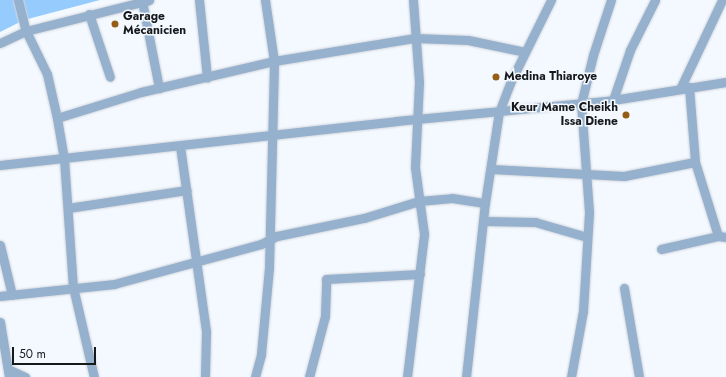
<!DOCTYPE html>
<html>
<head>
<meta charset="utf-8">
<style>
  body { margin:0 }
  #map { position:relative; width:726px; height:377px; overflow:hidden; background:#f4f9ff; font-family:Jost,sans-serif }
  div>[style] { position:absolute }
  [style*='--x'] { left:calc(var(--x)*1px); top:calc(var(--y)*1px); width:calc(var(--w)*1px); rotate:calc(var(--a)*1deg) }
  .water>* { inset:0; background:#96cbfe }
  .roads { filter:drop-shadow(0 0 1px #d1d5db) drop-shadow(0 0 1px #d1d5db) }
  .minor>* { height:9px; margin:-4.5px; padding:0 4.5px; transform-origin:4.5px; border-radius:4.5px; background:#95b1ce }
  .dots>* { width:11px; height:11px; translate:-50% -50%; box-sizing:border-box; border:2px solid #f4f9ff; border-radius:50% }
  span { translate:-50% -50%; white-space:nowrap; text-align:center; line-height:1.15; -webkit-text-stroke:3px #f4f9ff; paint-order:stroke }
  .poi-label { font-size:12px; color:#171a1d; font-weight:700 }
  .left { translate:0 -50%; text-align:left }
  .right { translate:-100% -50%; text-align:right }
  .scale { position:absolute; left:12px; top:347px; width:84px; height:18px; box-sizing:border-box; border:2px solid #171a1d; border-top:0; padding-left:5px; font-size:12px; line-height:14px; white-space:nowrap; color:#171a1d; -webkit-text-stroke:3px #f4f9ff; paint-order:stroke }
</style>
</head>
<body>
<div id="map">
  <div class="water">
    <div style="clip-path:polygon(0 0,100px 0,24px 20px,0 32px)"></div>
  </div>
  <div class="roads">
    <div class="minor">
      <div style="--x:18;--y:0;--w:32;--a:76"></div>
      <div style="--x:26;--y:31;--w:48;--a:64"></div>
      <div style="--x:47;--y:74;--w:45;--a:77.2"></div>
      <div style="--x:57;--y:118;--w:42;--a:80.3"></div>
      <div style="--x:64;--y:159;--w:128;--a:86"></div>
      <div style="--x:73;--y:287;--w:92;--a:76.9"></div>
      <div style="--x:199;--y:0;--w:78;--a:84.1"></div>
      <div style="--x:142;--y:1;--w:89;--a:78.9"></div>
      <div style="--x:89;--y:14;--w:66;--a:71.6"></div>
      <div style="--x:0;--y:43;--w:29;--a:-25"></div>
      <div style="--x:26;--y:31;--w:127;--a:-14.1"></div>
      <div style="--x:689;--y:87;--w:75;--a:85.4"></div>
      <div style="--x:695;--y:162;--w:77;--a:72.7"></div>
      <div style="--x:680;--y:89;--w:98;--a:-64.7"></div>
      <div style="--x:613;--y:100;--w:53;--a:-71.2"></div>
      <div style="--x:630;--y:50;--w:56;--a:-63.4"></div>
      <div style="--x:57;--y:118;--w:88;--a:-17.2"></div>
      <div style="--x:141;--y:92;--w:137;--a:-13.1"></div>
      <div style="--x:274;--y:61;--w:143;--a:-9.3"></div>
      <div style="--x:415;--y:38;--w:53;--a:2.2"></div>
      <div style="--x:468;--y:40;--w:58;--a:11.9"></div>
      <div style="--x:180;--y:146;--w:188;--a:82"></div>
      <div style="--x:206;--y:332;--w:45;--a:91.3"></div>
      <div style="--x:0;--y:165;--w:398;--a:-6.3"></div>
      <div style="--x:396;--y:121;--w:218;--a:-5.5"></div>
      <div style="--x:613;--y:100;--w:114;--a:-9.1"></div>
      <div style="--x:491;--y:169;--w:133;--a:3"></div>
      <div style="--x:624;--y:176;--w:72;--a:-11.2"></div>
      <div style="--x:68;--y:208;--w:120;--a:-8.6"></div>
      <div style="--x:484;--y:221;--w:51;--a:1.1"></div>
      <div style="--x:535;--y:222;--w:54;--a:16.1"></div>
      <div style="--x:0;--y:245;--w:51;--a:76.5"></div>
      <div style="--x:661;--y:249;--w:58;--a:-12.8"></div>
      <div style="--x:718;--y:236;--w:8;--a:7"></div>
      <div style="--x:624;--y:288;--w:90;--a:80.4"></div>
      <div style="--x:0;--y:296;--w:115;--a:-6"></div>
      <div style="--x:114;--y:284;--w:152;--a:-15.2"></div>
      <div style="--x:261;--y:244;--w:18;--a:-27"></div>
      <div style="--x:277;--y:236;--w:89;--a:-11.7"></div>
      <div style="--x:364;--y:218;--w:58;--a:-17.2"></div>
      <div style="--x:419;--y:201;--w:33;--a:-5"></div>
      <div style="--x:452;--y:198;--w:33;--a:9"></div>
      <div style="--x:0;--y:322;--w:56;--a:80.7"></div>
      <div style="--x:8;--y:369;--w:19;--a:25"></div>
      <div style="--x:255;--y:377;--w:24;--a:-75"></div>
      <div style="--x:261;--y:354;--w:86;--a:-84.7"></div>
      <div style="--x:269;--y:268;--w:207;--a:-88.6"></div>
      <div style="--x:274;--y:61;--w:62;--a:-98.4"></div>
      <div style="--x:309;--y:377;--w:63;--a:-75.3"></div>
      <div style="--x:325;--y:316;--w:37;--a:-88"></div>
      <div style="--x:326;--y:279;--w:94;--a:-3"></div>
      <div style="--x:407;--y:377;--w:144;--a:-83.2"></div>
      <div style="--x:424;--y:234;--w:68;--a:-97.7"></div>
      <div style="--x:415;--y:167;--w:85;--a:-87.3"></div>
      <div style="--x:419;--y:82;--w:82;--a:-94.2"></div>
      <div style="--x:466;--y:377;--w:175;--a:-83.8"></div>
      <div style="--x:485;--y:203;--w:92;--a:-81.3"></div>
      <div style="--x:499;--y:112;--w:31;--a:-69"></div>
      <div style="--x:510;--y:83;--w:93;--a:-63.7"></div>
      <div style="--x:571;--y:377;--w:67;--a:-79.7"></div>
      <div style="--x:583;--y:311;--w:99;--a:-86.5"></div>
      <div style="--x:589;--y:212;--w:108;--a:-94.2"></div>
      <div style="--x:581;--y:104;--w:50;--a:-76.2"></div>
      <div style="--x:593;--y:55;--w:58;--a:-71.9"></div>
    </div>
  </div>
  <div class="dots">
    <div style="left:115px;top:24px;background:#945f15"></div>
    <div style="left:496px;top:77px;background:#945f15"></div>
    <div style="left:626px;top:115px;background:#945f15"></div>
  </div>
  <div class="poi-label">
    <span class="left" style="left:123px;top:24px">Garage<br>Mécanicien</span>
    <span class="left" style="left:504px;top:77px">Medina Thiaroye</span>
    <span class="right" style="left:618px;top:115px">Keur Mame Cheikh<br>Issa Diene</span>
  </div>
  <div class="scale">50 m</div>
</div>
</body>
</html>
